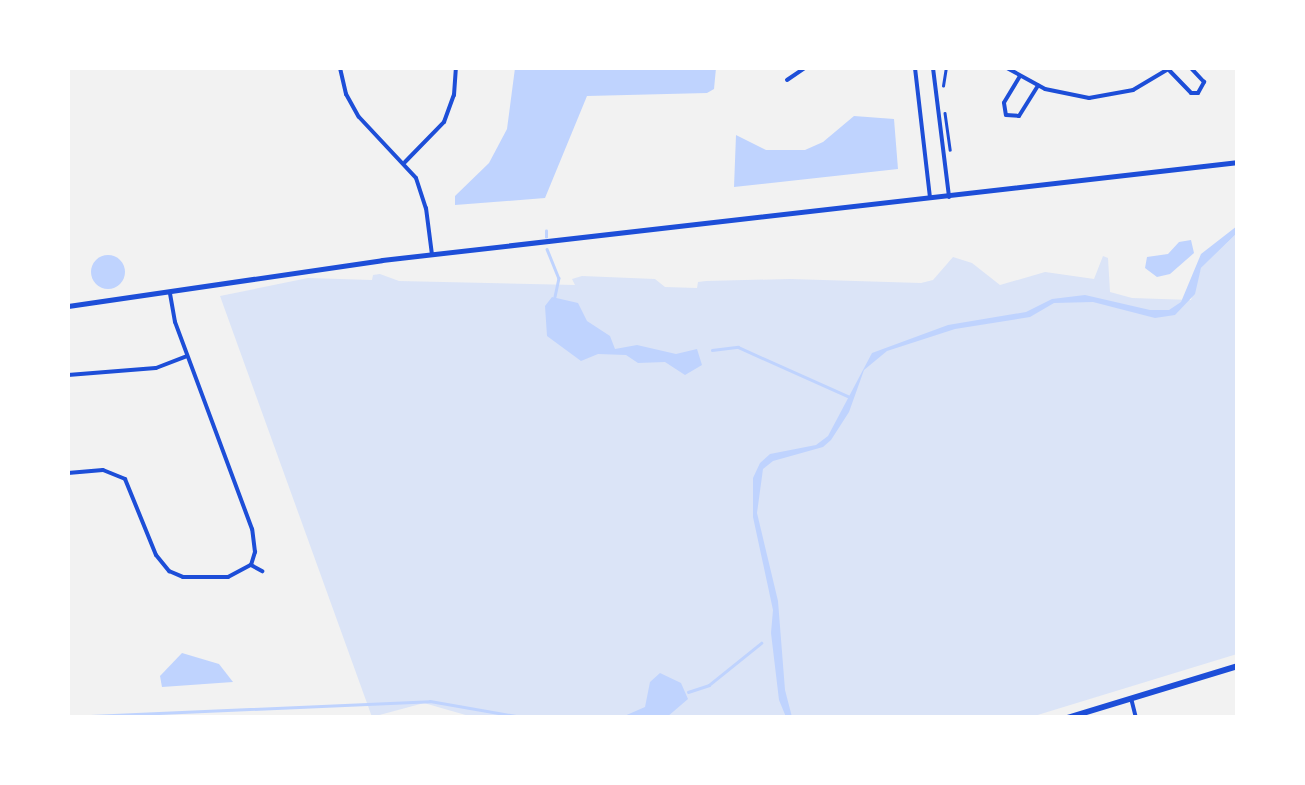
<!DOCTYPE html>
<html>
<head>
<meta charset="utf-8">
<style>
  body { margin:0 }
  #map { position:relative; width:1305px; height:785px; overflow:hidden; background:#f2f2f2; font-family:Ubuntu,sans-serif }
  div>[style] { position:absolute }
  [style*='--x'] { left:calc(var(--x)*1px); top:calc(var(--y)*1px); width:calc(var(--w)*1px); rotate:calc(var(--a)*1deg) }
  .green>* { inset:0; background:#dbe4f7 }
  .water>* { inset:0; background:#bfd3fe }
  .round { border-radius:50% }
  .stream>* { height:2.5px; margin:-1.25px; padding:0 1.25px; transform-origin:1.25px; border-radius:1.25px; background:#bfd3fe }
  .path>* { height:2.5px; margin:-1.25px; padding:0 1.25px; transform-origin:1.25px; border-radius:1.25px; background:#1d4ed8 }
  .minor>* { height:4px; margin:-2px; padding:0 2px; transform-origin:2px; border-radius:2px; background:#1d4ed8 }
  .secondary>* { height:5px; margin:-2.5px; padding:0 2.5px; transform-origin:2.5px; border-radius:2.5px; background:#1d4ed8 }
  .primary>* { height:6px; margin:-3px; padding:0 3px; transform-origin:3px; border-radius:3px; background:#1d4ed8 }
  span { translate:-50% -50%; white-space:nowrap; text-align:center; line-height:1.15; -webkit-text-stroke:10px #fff; paint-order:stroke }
  .frame { position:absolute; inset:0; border:70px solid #fff; pointer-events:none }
</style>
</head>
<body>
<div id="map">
  <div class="green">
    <div style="clip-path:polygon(1237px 233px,1237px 654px,1031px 717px,476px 718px,424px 703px,372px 717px,220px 296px,308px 278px,372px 280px,373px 275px,380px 274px,399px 281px,575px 285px,572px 279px,582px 276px,655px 279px,665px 287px,697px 288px,698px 282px,706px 281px,790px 279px,921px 283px,933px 280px,953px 257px,972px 263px,1000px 285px,1045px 272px,1094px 279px,1103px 256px,1108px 258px,1110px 292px,1132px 298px,1191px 300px,1201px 268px)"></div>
  </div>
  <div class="water">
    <div style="clip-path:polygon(515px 68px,716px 68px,714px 89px,707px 93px,587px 96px,545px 198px,455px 205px,455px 196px,489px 163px,507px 129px)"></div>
    <div style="clip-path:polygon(854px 116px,894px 119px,898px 169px,734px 187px,736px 135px,766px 150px,805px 150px,823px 142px)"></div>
    <div style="clip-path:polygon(1237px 226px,1237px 233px,1201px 268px,1195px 294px,1175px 315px,1155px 318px,1093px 302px,1054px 303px,1030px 317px,955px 329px,887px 351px,864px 370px,849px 412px,831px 440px,823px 447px,773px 461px,763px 469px,757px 513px,778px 601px,785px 690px,792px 717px,786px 717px,779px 700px,771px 633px,773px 610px,753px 517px,753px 478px,760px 463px,770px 454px,816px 445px,828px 436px,872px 353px,948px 325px,1026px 312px,1052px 299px,1085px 295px,1150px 310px,1169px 310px,1181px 302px,1201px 254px)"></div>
    <div style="clip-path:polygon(1191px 240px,1194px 253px,1170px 274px,1157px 277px,1145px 268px,1147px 257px,1168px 254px,1179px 242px)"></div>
    <div class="round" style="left:91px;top:255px;width:34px;height:34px"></div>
    <div style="clip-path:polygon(552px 297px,578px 303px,587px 321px,610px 336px,615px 349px,637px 345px,676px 354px,697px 349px,702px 365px,685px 375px,665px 362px,638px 363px,626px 355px,598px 354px,581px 361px,547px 336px,545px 306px)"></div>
    <div style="clip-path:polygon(182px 653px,219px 664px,233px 682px,162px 687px,160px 676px)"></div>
    <div style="clip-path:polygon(660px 673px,681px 683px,688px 699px,667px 717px,622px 717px,645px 707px,650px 682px)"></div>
  </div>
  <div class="stream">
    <div style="--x:546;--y:237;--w:6;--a:-90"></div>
    <div style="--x:547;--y:249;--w:31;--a:68"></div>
    <div style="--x:559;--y:278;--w:19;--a:102"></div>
    <div style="--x:712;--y:350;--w:26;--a:-7"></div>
    <div style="--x:738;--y:347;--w:123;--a:24.1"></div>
    <div style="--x:688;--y:692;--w:22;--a:-18"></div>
    <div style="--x:709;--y:685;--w:67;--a:-38.9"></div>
    <div style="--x:68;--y:717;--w:362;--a:-2.5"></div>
    <div style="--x:430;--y:701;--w:98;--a:9.9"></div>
  </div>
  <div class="path">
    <div style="--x:943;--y:86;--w:18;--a:-81"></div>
    <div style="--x:945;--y:113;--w:37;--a:82"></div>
  </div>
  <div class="minor">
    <div style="--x:340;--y:68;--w:27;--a:77"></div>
    <div style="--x:346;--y:94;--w:26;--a:61"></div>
    <div style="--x:359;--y:117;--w:83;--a:46.9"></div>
    <div style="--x:416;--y:178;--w:32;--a:72"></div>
    <div style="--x:426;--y:208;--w:47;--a:82.7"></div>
    <div style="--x:915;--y:68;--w:130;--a:83.4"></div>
    <div style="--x:933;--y:68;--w:130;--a:82.9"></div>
    <div style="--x:1007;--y:68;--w:43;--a:28.9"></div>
    <div style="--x:1045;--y:89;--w:45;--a:11.6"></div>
    <div style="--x:1089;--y:98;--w:45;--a:-10.3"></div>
    <div style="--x:1133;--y:90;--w:43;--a:-30.7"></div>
    <div style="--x:1168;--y:69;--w:33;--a:46"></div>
    <div style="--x:1191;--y:93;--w:7;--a:0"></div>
    <div style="--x:1198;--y:93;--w:13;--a:-61"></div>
    <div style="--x:1204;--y:82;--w:19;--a:-133"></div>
    <div style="--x:1020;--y:76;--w:31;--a:121"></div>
    <div style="--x:1004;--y:103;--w:12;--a:81"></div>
    <div style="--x:1006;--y:115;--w:13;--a:4"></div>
    <div style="--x:1019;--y:116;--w:36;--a:-58"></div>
    <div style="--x:787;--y:80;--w:22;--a:-34"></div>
    <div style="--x:405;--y:162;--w:56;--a:-45.7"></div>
    <div style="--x:444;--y:122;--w:29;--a:-70"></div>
    <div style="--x:454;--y:95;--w:27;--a:-86"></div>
    <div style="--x:68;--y:375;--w:88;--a:-4.5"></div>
    <div style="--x:156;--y:368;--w:33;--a:-21"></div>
    <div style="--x:68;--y:473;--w:35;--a:-5"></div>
    <div style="--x:103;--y:470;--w:24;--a:22"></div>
    <div style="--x:125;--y:479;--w:82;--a:67.8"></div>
    <div style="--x:156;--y:555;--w:21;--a:51"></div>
    <div style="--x:169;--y:571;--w:15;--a:23"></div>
    <div style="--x:183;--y:577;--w:45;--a:0"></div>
    <div style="--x:228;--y:577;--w:26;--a:-28"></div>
    <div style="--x:251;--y:565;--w:14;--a:-73"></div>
    <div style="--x:255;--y:552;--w:23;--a:-97"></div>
    <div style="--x:252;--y:529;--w:221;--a:-110.4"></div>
    <div style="--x:175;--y:322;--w:29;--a:-100"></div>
    <div style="--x:251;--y:565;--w:13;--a:29"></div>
    <div style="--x:1131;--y:698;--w:21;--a:76"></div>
  </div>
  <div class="secondary">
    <div style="--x:68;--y:306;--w:317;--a:-8.3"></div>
    <div style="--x:382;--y:260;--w:862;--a:-6.53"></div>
  </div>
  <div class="primary">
    <div style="--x:1067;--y:718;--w:179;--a:-16.9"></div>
  </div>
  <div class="frame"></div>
</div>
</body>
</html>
